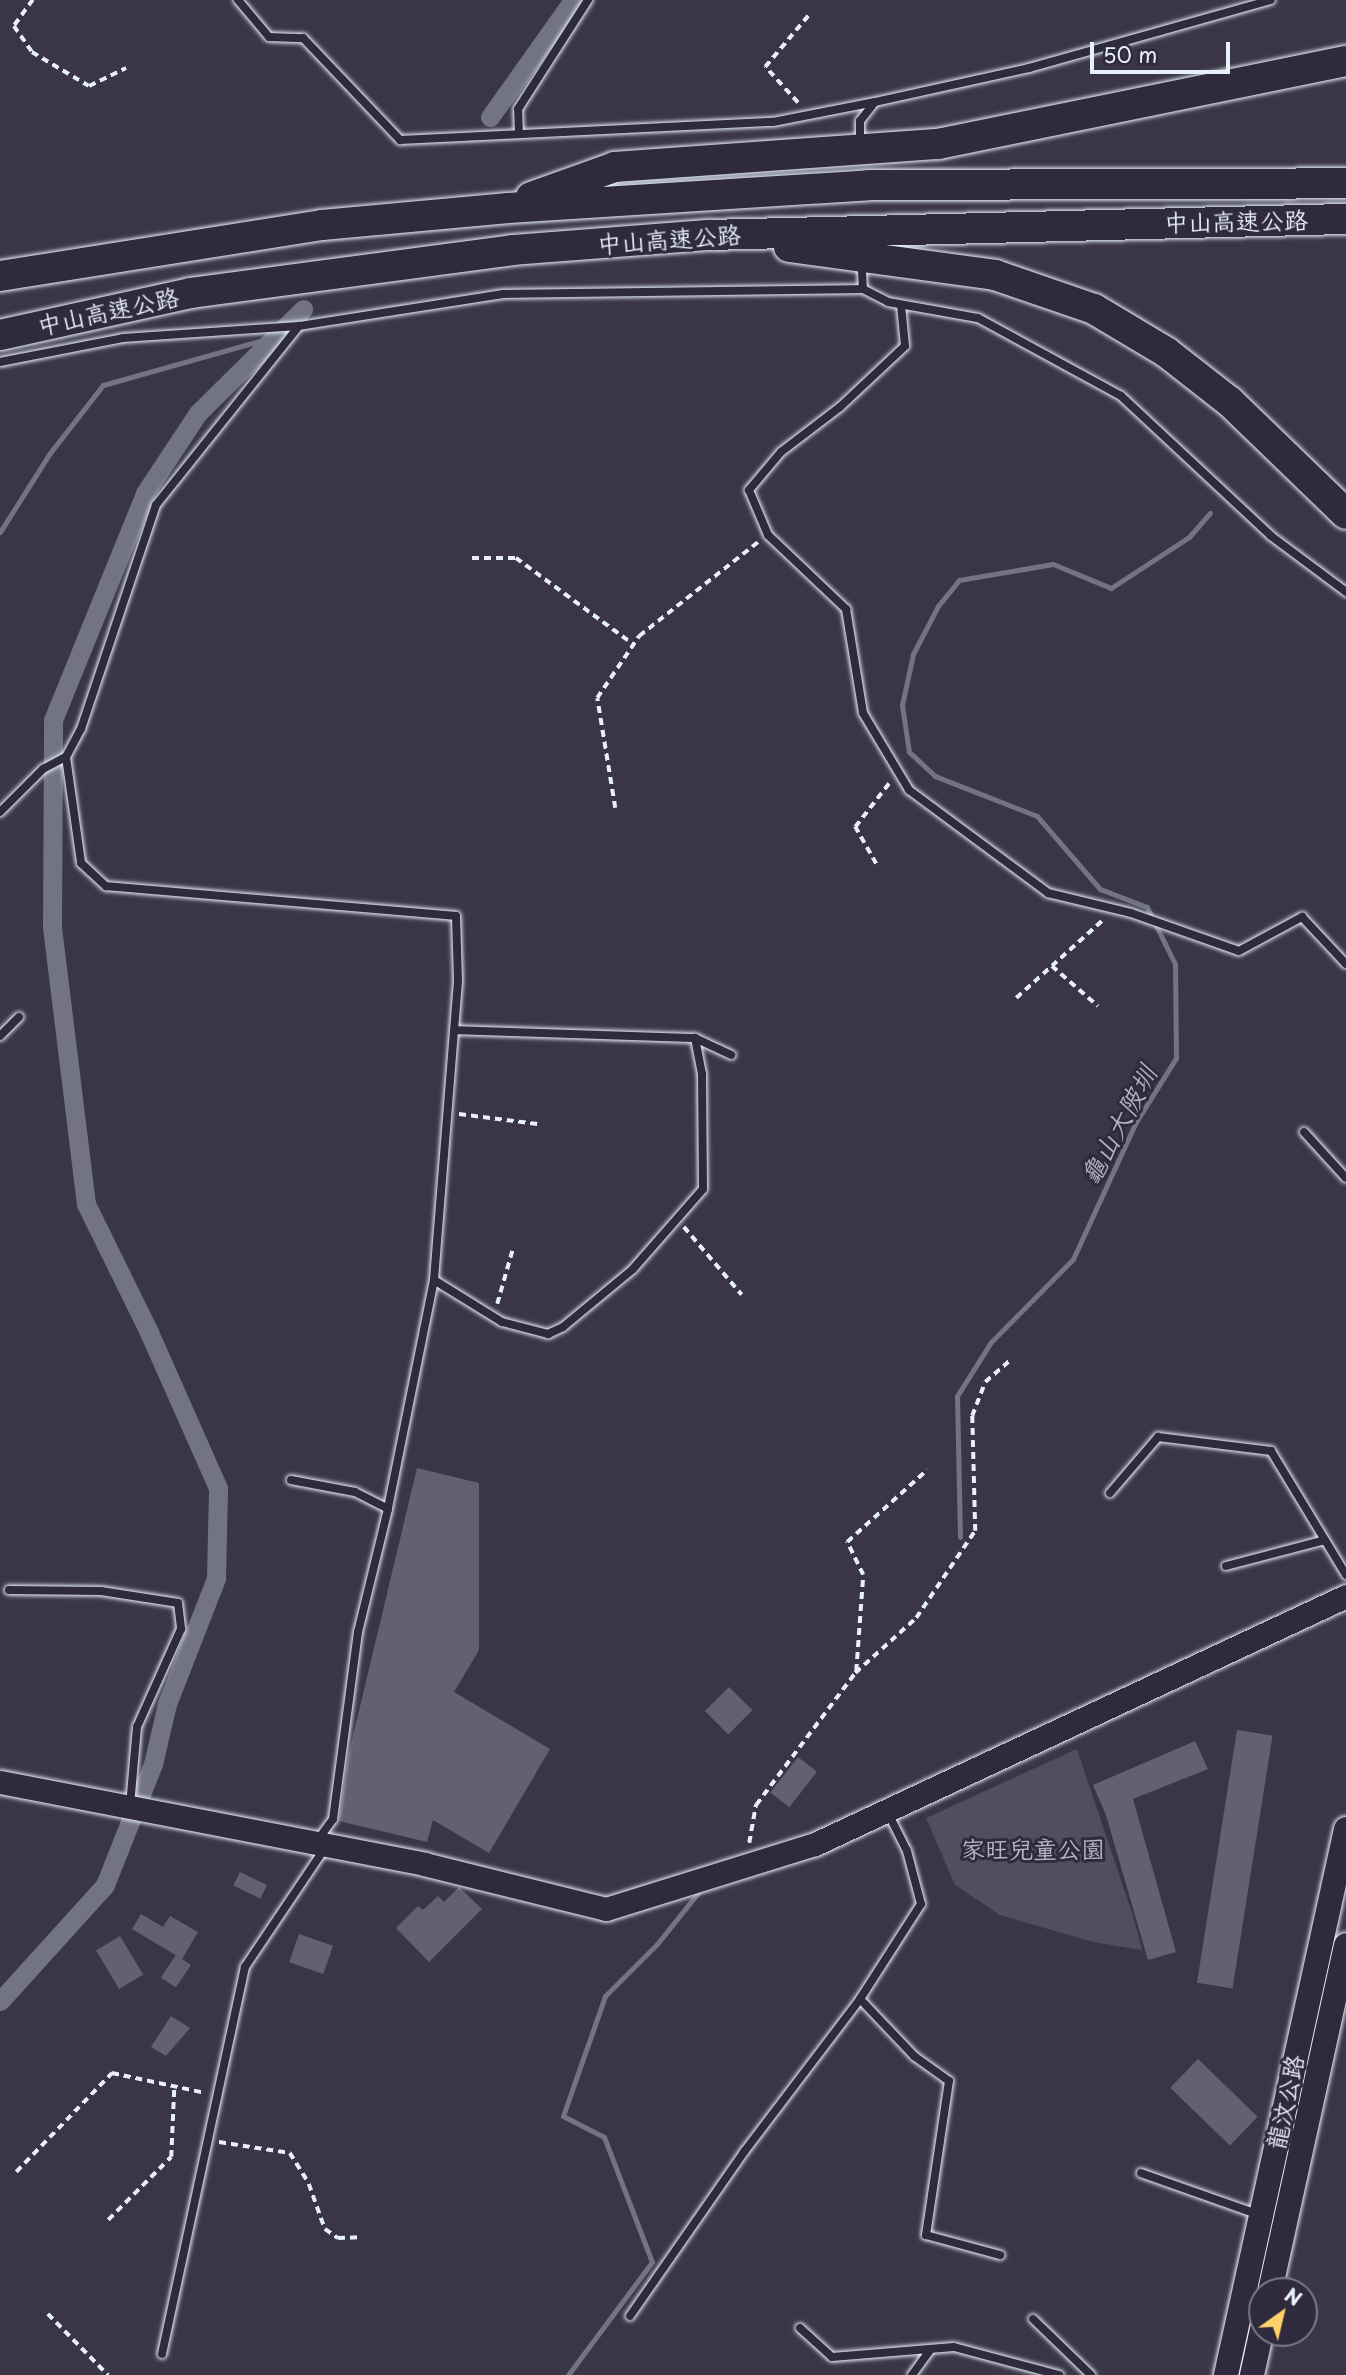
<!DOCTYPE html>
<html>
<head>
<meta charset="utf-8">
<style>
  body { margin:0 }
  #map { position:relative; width:1346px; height:2375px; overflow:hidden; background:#3a3648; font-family:"Playpen Sans","LXGW WenKai TC",sans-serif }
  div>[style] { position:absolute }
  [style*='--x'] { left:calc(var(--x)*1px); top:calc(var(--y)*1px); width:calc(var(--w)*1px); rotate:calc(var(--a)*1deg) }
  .green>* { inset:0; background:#504e5f }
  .stream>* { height:5px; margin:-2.5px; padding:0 2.5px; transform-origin:2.5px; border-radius:2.5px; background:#737482 }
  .canal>* { height:19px; margin:-9.5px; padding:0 9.5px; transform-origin:9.5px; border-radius:9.5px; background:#737482 }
  .building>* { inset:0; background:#636171; transform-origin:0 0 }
  .path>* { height:3.5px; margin-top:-1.75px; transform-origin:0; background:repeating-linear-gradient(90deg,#e8f1f8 0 7px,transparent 0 12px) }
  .roads { filter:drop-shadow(0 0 2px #e8f1f8) drop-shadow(0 0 2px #e8f1f8) }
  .lane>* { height:8px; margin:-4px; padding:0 4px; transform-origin:4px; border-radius:4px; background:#2f2a3d }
  .secondary>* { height:23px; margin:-11.5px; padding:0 11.5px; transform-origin:11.5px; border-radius:11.5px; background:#2f2a3d }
  .primary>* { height:24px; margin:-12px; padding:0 12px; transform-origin:12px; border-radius:12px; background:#2f2a3d }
  .highway>* { height:30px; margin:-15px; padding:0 15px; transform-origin:15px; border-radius:15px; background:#2f2a3d }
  span { translate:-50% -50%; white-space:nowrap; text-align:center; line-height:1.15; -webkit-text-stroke:6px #2f2a3d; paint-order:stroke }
  .street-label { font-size:24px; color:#e8f1f8 }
  .park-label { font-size:24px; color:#b3b8c2 }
  .water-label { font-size:26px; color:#aeb2bd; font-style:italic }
  .north { position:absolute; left:1248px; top:2277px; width:70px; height:70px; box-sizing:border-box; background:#2f2a3d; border:2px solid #797a88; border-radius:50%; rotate:34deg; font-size:19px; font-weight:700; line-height:28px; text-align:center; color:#e8f1f8 }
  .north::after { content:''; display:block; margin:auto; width:24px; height:32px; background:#ffd166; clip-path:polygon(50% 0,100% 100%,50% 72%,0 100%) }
  .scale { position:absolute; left:1090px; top:42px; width:140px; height:32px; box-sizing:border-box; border:4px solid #e8f1f8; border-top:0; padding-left:9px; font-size:21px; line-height:24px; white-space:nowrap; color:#e8f1f8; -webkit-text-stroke:5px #2f2a3d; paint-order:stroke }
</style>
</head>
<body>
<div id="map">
  <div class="green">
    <div style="clip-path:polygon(1077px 1749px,1134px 1919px,1142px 1950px,1093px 1942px,1000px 1915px,955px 1885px,926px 1818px)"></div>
  </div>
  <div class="stream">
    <div style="--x:0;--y:532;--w:93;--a:-57.7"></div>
    <div style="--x:50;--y:453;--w:86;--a:-52.1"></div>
    <div style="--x:103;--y:385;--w:181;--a:-15.7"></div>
    <div style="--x:960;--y:1537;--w:141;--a:-91.2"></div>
    <div style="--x:957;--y:1396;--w:64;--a:-57.8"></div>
    <div style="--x:991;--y:1342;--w:117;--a:-45.3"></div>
    <div style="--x:1073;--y:1259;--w:151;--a:-65.3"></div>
    <div style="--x:1136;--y:1122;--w:75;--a:-58"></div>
    <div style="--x:1176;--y:1058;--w:94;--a:-90.6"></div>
    <div style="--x:1175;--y:964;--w:64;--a:-116.2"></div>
    <div style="--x:1147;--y:907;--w:50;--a:-159"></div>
    <div style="--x:1100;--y:889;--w:96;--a:-130.8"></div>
    <div style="--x:1037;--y:816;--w:110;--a:-158.6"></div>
    <div style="--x:935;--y:776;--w:35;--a:-137"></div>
    <div style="--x:909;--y:752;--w:48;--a:-98.5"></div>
    <div style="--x:902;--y:705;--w:52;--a:-77.8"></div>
    <div style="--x:913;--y:654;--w:54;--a:-62.5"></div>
    <div style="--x:938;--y:606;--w:33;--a:-51"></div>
    <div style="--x:959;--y:580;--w:95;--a:-9.7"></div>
    <div style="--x:1053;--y:564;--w:63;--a:22.5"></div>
    <div style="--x:1111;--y:588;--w:93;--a:-33.2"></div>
    <div style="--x:1189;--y:537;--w:32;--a:-49"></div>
    <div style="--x:568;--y:2375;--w:141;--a:-53.4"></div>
    <div style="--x:652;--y:2262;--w:134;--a:-111"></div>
    <div style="--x:604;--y:2137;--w:46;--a:-152.9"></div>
    <div style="--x:563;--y:2116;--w:127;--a:-70.7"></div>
    <div style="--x:605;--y:1996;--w:74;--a:-45"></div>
    <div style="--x:657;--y:1944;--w:70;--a:-51.3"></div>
  </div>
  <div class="canal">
    <div style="--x:490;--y:117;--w:143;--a:-54.6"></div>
    <div style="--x:0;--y:2001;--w:156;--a:-47.8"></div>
    <div style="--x:105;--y:1885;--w:130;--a:-68.4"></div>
    <div style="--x:153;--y:1764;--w:62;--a:-76.9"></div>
    <div style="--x:167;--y:1704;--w:135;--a:-68.7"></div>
    <div style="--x:216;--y:1578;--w:90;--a:-88.7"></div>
    <div style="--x:218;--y:1488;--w:171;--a:-113.9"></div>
    <div style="--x:149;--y:1332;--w:143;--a:-116.2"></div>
    <div style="--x:86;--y:1204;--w:279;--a:-97"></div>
    <div style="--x:52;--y:927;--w:207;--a:-89.7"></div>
    <div style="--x:53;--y:720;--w:245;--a:-67.9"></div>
    <div style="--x:145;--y:493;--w:96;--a:-56.5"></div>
    <div style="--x:198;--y:413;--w:148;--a:-44.7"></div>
  </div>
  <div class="building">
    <div style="clip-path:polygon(417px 1468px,479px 1483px,479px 1650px,454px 1692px,550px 1749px,489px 1853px,433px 1820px,427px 1842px,339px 1821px,348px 1757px)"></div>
    <div style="left:729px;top:1687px;width:33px;height:34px;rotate:45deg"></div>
    <div style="left:1237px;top:1730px;width:36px;height:256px;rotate:9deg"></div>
    <div style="clip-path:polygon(1195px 1741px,1208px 1769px,1133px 1799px,1176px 1952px,1148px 1960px,1106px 1815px,1093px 1785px)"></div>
    <div style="left:798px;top:1757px;width:24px;height:45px;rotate:38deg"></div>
    <div style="left:240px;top:1872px;width:30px;height:15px;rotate:26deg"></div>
    <div style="clip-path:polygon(459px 1887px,482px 1909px,429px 1962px,396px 1928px,418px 1906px,423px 1910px,438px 1896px,444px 1902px)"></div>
    <div style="clip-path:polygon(141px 1914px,163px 1927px,170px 1916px,198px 1932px,182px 1959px,132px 1929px)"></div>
    <div style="left:299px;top:1934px;width:36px;height:30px;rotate:19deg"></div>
    <div style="left:120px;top:1936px;width:45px;height:28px;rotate:59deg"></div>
    <div style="left:176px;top:1955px;width:18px;height:27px;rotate:34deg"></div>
    <div style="clip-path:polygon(171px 2016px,190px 2028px,166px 2056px,151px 2047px)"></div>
    <div style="left:1198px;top:2059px;width:83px;height:40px;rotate:44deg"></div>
  </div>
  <div class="path">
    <div style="--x:33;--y:0;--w:32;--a:126"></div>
    <div style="--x:14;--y:26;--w:32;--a:55"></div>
    <div style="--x:32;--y:52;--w:66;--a:30.8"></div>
    <div style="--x:89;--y:86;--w:41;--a:-25.9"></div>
    <div style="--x:798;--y:103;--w:49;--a:-132.5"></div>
    <div style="--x:765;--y:67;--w:67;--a:-49.9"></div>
    <div style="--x:472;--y:558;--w:44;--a:0"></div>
    <div style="--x:516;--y:558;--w:145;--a:36.3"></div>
    <div style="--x:615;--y:808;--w:111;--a:-99.3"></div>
    <div style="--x:597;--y:698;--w:75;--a:-55.9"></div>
    <div style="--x:639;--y:636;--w:152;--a:-38.3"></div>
    <div style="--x:876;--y:864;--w:43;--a:-119.6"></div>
    <div style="--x:855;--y:827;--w:57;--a:-52.1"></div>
    <div style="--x:1052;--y:966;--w:61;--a:41"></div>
    <div style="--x:1016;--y:998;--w:117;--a:-41.9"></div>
    <div style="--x:459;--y:1114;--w:79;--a:7.3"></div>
    <div style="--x:684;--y:1227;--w:89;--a:49.5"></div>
    <div style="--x:497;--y:1304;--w:58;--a:-74.1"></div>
    <div style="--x:856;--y:1671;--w:96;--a:-85.8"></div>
    <div style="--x:863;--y:1575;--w:37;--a:-116"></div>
    <div style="--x:847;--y:1542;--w:108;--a:-42"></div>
    <div style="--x:749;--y:1843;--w:39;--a:-80"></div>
    <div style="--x:756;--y:1805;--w:165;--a:-53.1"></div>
    <div style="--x:855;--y:1673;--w:82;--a:-42"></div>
    <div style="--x:916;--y:1618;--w:105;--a:-55.9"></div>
    <div style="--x:975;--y:1531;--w:115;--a:-91.5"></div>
    <div style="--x:972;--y:1416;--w:36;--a:-69"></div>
    <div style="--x:985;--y:1382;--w:32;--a:-41"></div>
    <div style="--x:219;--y:2142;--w:72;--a:8.8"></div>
    <div style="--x:290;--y:2153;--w:36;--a:58"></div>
    <div style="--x:309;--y:2184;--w:48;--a:70.4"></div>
    <div style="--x:325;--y:2229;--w:16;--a:35"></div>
    <div style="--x:338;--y:2238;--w:24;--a:-2"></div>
    <div style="--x:16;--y:2172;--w:138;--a:-45.9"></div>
    <div style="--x:112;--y:2073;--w:95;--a:12.1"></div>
    <div style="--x:108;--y:2220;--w:89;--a:-45"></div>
    <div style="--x:171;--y:2157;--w:69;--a:-87.5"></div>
    <div style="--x:48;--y:2314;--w:86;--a:45.5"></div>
  </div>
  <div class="roads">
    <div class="lane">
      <div style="--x:238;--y:0;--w:48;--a:50"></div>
      <div style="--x:269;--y:37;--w:34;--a:2"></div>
      <div style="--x:303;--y:38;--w:141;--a:46.4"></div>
      <div style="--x:400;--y:140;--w:373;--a:-2.8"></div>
      <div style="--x:773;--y:122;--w:104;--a:-11.1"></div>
      <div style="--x:519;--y:134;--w:25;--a:-92"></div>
      <div style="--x:518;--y:109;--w:130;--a:-57.3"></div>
      <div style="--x:860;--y:138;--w:17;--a:-90"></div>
      <div style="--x:860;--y:121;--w:24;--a:-52"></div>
      <div style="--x:875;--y:102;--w:158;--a:-12.4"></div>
      <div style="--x:1029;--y:68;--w:251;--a:-15.7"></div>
      <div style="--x:862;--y:271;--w:18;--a:87"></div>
      <div style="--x:863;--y:289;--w:28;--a:27"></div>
      <div style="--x:888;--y:302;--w:91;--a:10.1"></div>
      <div style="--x:978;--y:318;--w:163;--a:28.6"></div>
      <div style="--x:1121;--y:396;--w:205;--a:43"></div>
      <div style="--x:1271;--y:536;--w:94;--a:36.7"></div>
      <div style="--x:901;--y:305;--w:41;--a:84.4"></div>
      <div style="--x:905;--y:346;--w:89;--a:136.8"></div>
      <div style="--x:840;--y:407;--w:74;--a:142.7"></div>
      <div style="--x:781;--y:452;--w:50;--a:130.1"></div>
      <div style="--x:749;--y:490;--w:49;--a:67.1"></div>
      <div style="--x:768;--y:535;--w:108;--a:43.5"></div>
      <div style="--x:846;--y:609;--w:105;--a:80.7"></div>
      <div style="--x:863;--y:713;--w:90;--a:59.1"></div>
      <div style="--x:909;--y:790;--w:173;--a:36.5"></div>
      <div style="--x:1048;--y:893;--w:85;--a:13.5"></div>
      <div style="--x:1131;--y:913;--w:114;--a:19.4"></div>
      <div style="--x:1239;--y:951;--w:72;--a:-28.4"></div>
      <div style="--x:1302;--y:917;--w:64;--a:46.9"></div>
      <div style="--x:0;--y:362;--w:125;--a:-11"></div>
      <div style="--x:123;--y:338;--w:176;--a:-3.9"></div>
      <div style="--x:66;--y:757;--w:107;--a:81.9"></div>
      <div style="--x:81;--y:863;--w:34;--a:43"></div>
      <div style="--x:106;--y:886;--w:351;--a:4.9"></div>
      <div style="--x:456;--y:916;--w:65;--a:88.2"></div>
      <div style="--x:458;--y:981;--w:300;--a:94.6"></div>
      <div style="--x:434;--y:1280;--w:234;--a:101.4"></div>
      <div style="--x:388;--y:1509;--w:127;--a:103.7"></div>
      <div style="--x:358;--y:1632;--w:189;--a:97.6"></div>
      <div style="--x:333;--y:1819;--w:26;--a:126"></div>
      <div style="--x:0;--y:812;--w:61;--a:-45"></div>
      <div style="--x:43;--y:769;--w:26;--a:-28"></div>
      <div style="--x:66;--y:757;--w:32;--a:-62"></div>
      <div style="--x:81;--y:729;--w:236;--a:-71.5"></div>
      <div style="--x:156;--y:505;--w:229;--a:-51.4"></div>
      <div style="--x:299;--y:326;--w:206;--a:-8.9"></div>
      <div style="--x:503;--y:294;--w:360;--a:-0.8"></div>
      <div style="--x:0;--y:1036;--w:27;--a:-45"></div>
      <div style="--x:695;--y:1038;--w:40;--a:25"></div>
      <div style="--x:1304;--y:1132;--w:62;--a:47.6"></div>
      <div style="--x:434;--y:1280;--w:80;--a:31.7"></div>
      <div style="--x:502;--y:1322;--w:48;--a:14.6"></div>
      <div style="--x:548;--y:1334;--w:17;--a:-25"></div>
      <div style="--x:563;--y:1327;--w:91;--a:-39.6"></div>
      <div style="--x:633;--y:1269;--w:106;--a:-48.8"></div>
      <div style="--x:703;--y:1189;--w:115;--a:-90.5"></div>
      <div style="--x:702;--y:1074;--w:37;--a:-101"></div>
      <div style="--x:695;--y:1038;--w:240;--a:-178.1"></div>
      <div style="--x:291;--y:1480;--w:65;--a:10.6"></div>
      <div style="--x:355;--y:1492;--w:37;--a:27"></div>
      <div style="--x:1110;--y:1493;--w:74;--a:-49.4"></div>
      <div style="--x:1158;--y:1437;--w:114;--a:7.1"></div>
      <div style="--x:1271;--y:1451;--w:145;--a:58.8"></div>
      <div style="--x:1226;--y:1566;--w:102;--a:-14.7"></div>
      <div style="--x:9;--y:1590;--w:92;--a:0.6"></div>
      <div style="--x:101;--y:1591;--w:78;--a:8.9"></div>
      <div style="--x:178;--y:1603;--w:26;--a:83"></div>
      <div style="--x:181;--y:1629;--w:107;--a:114.2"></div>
      <div style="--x:137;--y:1727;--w:78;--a:95.1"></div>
      <div style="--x:860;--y:1999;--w:79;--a:46.5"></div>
      <div style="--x:914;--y:2056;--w:43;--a:35.5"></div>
      <div style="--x:949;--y:2081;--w:156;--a:98.5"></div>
      <div style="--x:926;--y:2235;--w:77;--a:15.1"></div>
      <div style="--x:1141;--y:2173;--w:123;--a:19.5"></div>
      <div style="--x:630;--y:2316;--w:200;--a:-55.2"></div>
      <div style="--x:744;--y:2152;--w:192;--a:-52.8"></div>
      <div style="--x:860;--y:1999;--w:113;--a:-57.3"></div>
      <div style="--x:921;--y:1904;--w:55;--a:-104.8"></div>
      <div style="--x:907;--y:1851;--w:42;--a:-116.6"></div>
      <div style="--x:1033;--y:2319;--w:81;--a:44"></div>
      <div style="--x:800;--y:2328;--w:43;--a:42.2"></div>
      <div style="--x:832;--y:2357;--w:122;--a:-4.7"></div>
      <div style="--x:954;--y:2347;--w:109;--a:14.9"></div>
      <div style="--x:162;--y:2354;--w:396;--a:-77.9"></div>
      <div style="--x:245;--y:1967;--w:143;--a:-56.1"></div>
      <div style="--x:912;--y:2375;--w:32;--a:-54"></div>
    </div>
    <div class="secondary">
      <div style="--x:0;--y:1782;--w:432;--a:10.9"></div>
      <div style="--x:424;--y:1864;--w:187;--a:13.9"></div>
      <div style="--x:606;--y:1909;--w:219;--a:-17.3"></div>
      <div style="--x:815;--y:1844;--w:586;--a:-25.03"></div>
    </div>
    <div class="primary">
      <div style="--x:1270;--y:2291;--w:354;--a:-77.6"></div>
      <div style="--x:1226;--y:2375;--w:559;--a:-77.6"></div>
      <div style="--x:1252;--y:2375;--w:47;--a:-77.7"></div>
    </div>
    <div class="highway">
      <div style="--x:531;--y:197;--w:89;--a:-19.7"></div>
      <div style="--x:615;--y:167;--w:324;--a:-4.1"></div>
      <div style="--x:938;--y:144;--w:416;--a:-11.5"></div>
      <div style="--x:789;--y:247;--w:208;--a:7.7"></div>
      <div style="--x:995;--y:275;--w:105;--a:19"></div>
      <div style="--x:1094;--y:309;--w:84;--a:30.8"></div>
      <div style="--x:1166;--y:352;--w:81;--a:38"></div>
      <div style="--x:1230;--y:402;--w:161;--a:44"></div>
      <div style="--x:0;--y:276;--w:326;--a:-9"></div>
      <div style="--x:322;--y:225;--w:187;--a:-5.2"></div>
      <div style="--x:508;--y:208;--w:362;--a:-3.6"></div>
      <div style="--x:869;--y:185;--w:477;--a:-0.2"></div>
      <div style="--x:0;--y:335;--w:196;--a:-12.4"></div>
      <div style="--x:191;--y:293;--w:325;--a:-7.6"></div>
      <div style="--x:513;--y:250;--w:196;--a:-4.4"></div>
      <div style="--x:708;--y:235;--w:638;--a:-1.44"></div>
    </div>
  </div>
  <div class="street-label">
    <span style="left:1236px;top:221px;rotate:-1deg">中山高速公路</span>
    <span style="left:669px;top:239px;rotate:-4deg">中山高速公路</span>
    <span style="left:108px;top:311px;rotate:-12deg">中山高速公路</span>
    <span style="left:1285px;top:2102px;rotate:-78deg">龍汶公路</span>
  </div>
  <div class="park-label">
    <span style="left:1033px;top:1849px">家旺兒童公園</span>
  </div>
  <div class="water-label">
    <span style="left:1118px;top:1125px;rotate:-62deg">龜山大陂圳</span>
  </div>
  <div class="north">N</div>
  <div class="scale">50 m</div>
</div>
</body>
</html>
